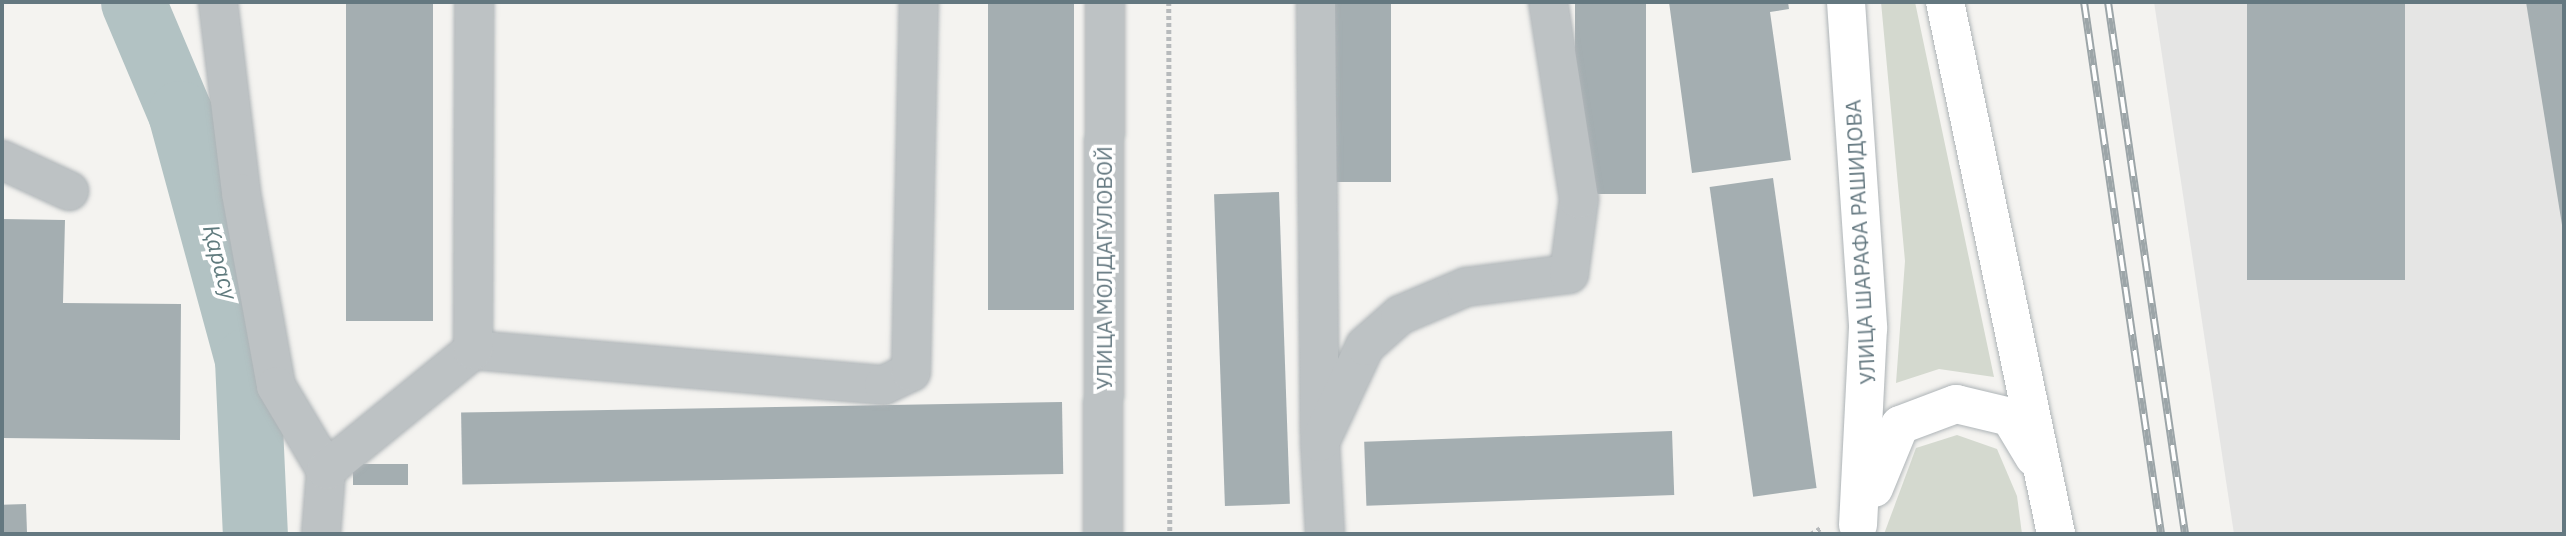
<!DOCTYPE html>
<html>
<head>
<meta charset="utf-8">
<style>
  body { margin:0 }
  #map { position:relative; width:2566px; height:536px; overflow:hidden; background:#f4f3f0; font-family:"IBM Plex Sans",sans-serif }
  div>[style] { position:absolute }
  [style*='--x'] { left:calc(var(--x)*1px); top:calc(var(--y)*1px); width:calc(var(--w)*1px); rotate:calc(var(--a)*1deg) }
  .built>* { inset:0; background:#e5e5e4 }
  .green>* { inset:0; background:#d4d9cf }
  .river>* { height:65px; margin:-32.5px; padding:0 32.5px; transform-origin:32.5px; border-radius:32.5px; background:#b2c2c3 }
  .building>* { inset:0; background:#a4aeb1; transform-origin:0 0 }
  .path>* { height:4.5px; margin-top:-2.25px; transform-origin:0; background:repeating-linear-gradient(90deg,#b7babc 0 3.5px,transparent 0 7px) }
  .roads { filter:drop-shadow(0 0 2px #aeb4b7) drop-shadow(0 0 2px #aeb4b7) }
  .minor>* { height:38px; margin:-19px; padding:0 19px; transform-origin:19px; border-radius:19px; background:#bdc2c4 }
  .major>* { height:38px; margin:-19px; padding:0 19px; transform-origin:19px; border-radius:19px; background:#fff }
  .rail>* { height:8px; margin-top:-4px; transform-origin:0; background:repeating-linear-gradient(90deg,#fff 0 16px,#9ca5a8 0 32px); box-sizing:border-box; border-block:2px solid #9ca5a8 }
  span { translate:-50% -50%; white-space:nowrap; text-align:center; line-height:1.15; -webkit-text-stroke:7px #fff; paint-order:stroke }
  .street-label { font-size:21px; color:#647880 }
  .water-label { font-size:23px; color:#607b7e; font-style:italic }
  .frame { position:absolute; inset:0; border:4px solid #647880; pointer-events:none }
</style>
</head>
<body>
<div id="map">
  <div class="built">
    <div style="clip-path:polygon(2154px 2px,2564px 2px,2564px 534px,2234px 534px)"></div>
  </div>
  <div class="green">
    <div style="clip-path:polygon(1881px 2px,1915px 2px,1994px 377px,1939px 369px,1896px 383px,1905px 261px)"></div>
    <div style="clip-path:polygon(1957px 435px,1997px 449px,2017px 496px,2022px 534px,1884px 534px,1916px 448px)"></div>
  </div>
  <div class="river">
    <div style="--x:133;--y:2;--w:121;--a:67.1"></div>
    <div style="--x:180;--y:113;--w:256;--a:74.8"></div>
    <div style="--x:247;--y:360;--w:174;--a:87.4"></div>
  </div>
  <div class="building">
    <div style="left:346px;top:2px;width:87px;height:319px"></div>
    <div style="left:988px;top:2px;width:86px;height:308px"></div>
    <div style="left:1325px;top:2px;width:66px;height:180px"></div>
    <div style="left:1575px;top:2px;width:71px;height:192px"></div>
    <div style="clip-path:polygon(1669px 2px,1788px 2px,1789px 9px,1770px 12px,1791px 160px,1692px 173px)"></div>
    <div style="left:2247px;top:2px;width:158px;height:278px"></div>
    <div style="clip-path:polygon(2526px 2px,2564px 2px,2564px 230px,2563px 231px)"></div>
    <div style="left:1773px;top:178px;width:313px;height:64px;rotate:82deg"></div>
    <div style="left:1279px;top:192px;width:312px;height:65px;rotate:88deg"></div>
    <div style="clip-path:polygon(2px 219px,65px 220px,63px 303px,181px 304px,180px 440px,2px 438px)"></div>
    <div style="left:1062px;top:402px;width:72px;height:601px;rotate:89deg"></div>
    <div style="left:1672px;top:431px;width:64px;height:308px;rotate:88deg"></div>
    <div style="left:408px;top:464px;width:21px;height:55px;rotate:90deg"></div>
    <div style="left:26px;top:504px;width:30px;height:24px;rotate:88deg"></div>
  </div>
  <div class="path">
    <div style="--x:1169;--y:2;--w:532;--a:89.89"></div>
    <div style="--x:1811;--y:534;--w:13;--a:-32"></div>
  </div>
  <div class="roads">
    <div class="minor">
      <div style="--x:218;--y:2;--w:192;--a:83.1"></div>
      <div style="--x:241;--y:193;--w:196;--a:79.7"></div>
      <div style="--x:276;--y:386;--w:98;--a:59.2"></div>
      <div style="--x:1316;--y:2;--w:431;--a:89.5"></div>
      <div style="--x:2;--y:160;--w:74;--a:24.8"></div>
      <div style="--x:473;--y:350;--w:412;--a:4.9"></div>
      <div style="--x:884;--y:385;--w:30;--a:-26"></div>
      <div style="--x:911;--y:372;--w:370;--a:-88.8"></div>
      <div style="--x:321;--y:534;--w:64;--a:-85.5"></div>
      <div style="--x:326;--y:470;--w:190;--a:-39.2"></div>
      <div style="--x:473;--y:350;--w:348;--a:-89.8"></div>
      <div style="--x:1103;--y:534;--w:532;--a:-89.78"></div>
      <div style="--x:1325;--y:534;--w:92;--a:-93.1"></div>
      <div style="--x:1320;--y:442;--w:106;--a:-64.9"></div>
      <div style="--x:1365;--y:346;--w:47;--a:-41.5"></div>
      <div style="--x:1400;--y:315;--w:72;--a:-23"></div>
      <div style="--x:1466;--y:287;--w:104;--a:-7.2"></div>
      <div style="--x:1569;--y:274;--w:76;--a:-82.4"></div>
      <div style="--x:1579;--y:199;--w:199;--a:-98.9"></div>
    </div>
    <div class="major">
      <div style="--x:1846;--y:2;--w:327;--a:86.1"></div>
      <div style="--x:1868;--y:328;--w:197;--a:92.9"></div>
      <div style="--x:1945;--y:2;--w:543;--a:78.21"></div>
      <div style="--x:1874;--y:488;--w:68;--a:-67.6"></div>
      <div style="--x:1900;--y:425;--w:60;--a:-20.6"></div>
      <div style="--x:1956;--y:404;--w:56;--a:13.5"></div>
      <div style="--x:2010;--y:417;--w:47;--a:59"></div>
    </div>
  </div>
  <div class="rail">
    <div style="--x:2084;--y:2;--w:538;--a:81.76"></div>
    <div style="--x:2108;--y:2;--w:538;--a:81.76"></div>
  </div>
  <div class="street-label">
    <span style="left:1860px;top:242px;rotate:-93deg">УЛИЦА ШАРАФА РАШИДОВА</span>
    <span style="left:1104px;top:268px;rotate:-90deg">УЛИЦА МОЛДАГУЛОВОЙ</span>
  </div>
  <div class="water-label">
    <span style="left:221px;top:262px;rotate:75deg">Қарасу</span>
  </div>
  <div class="frame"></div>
</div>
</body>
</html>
